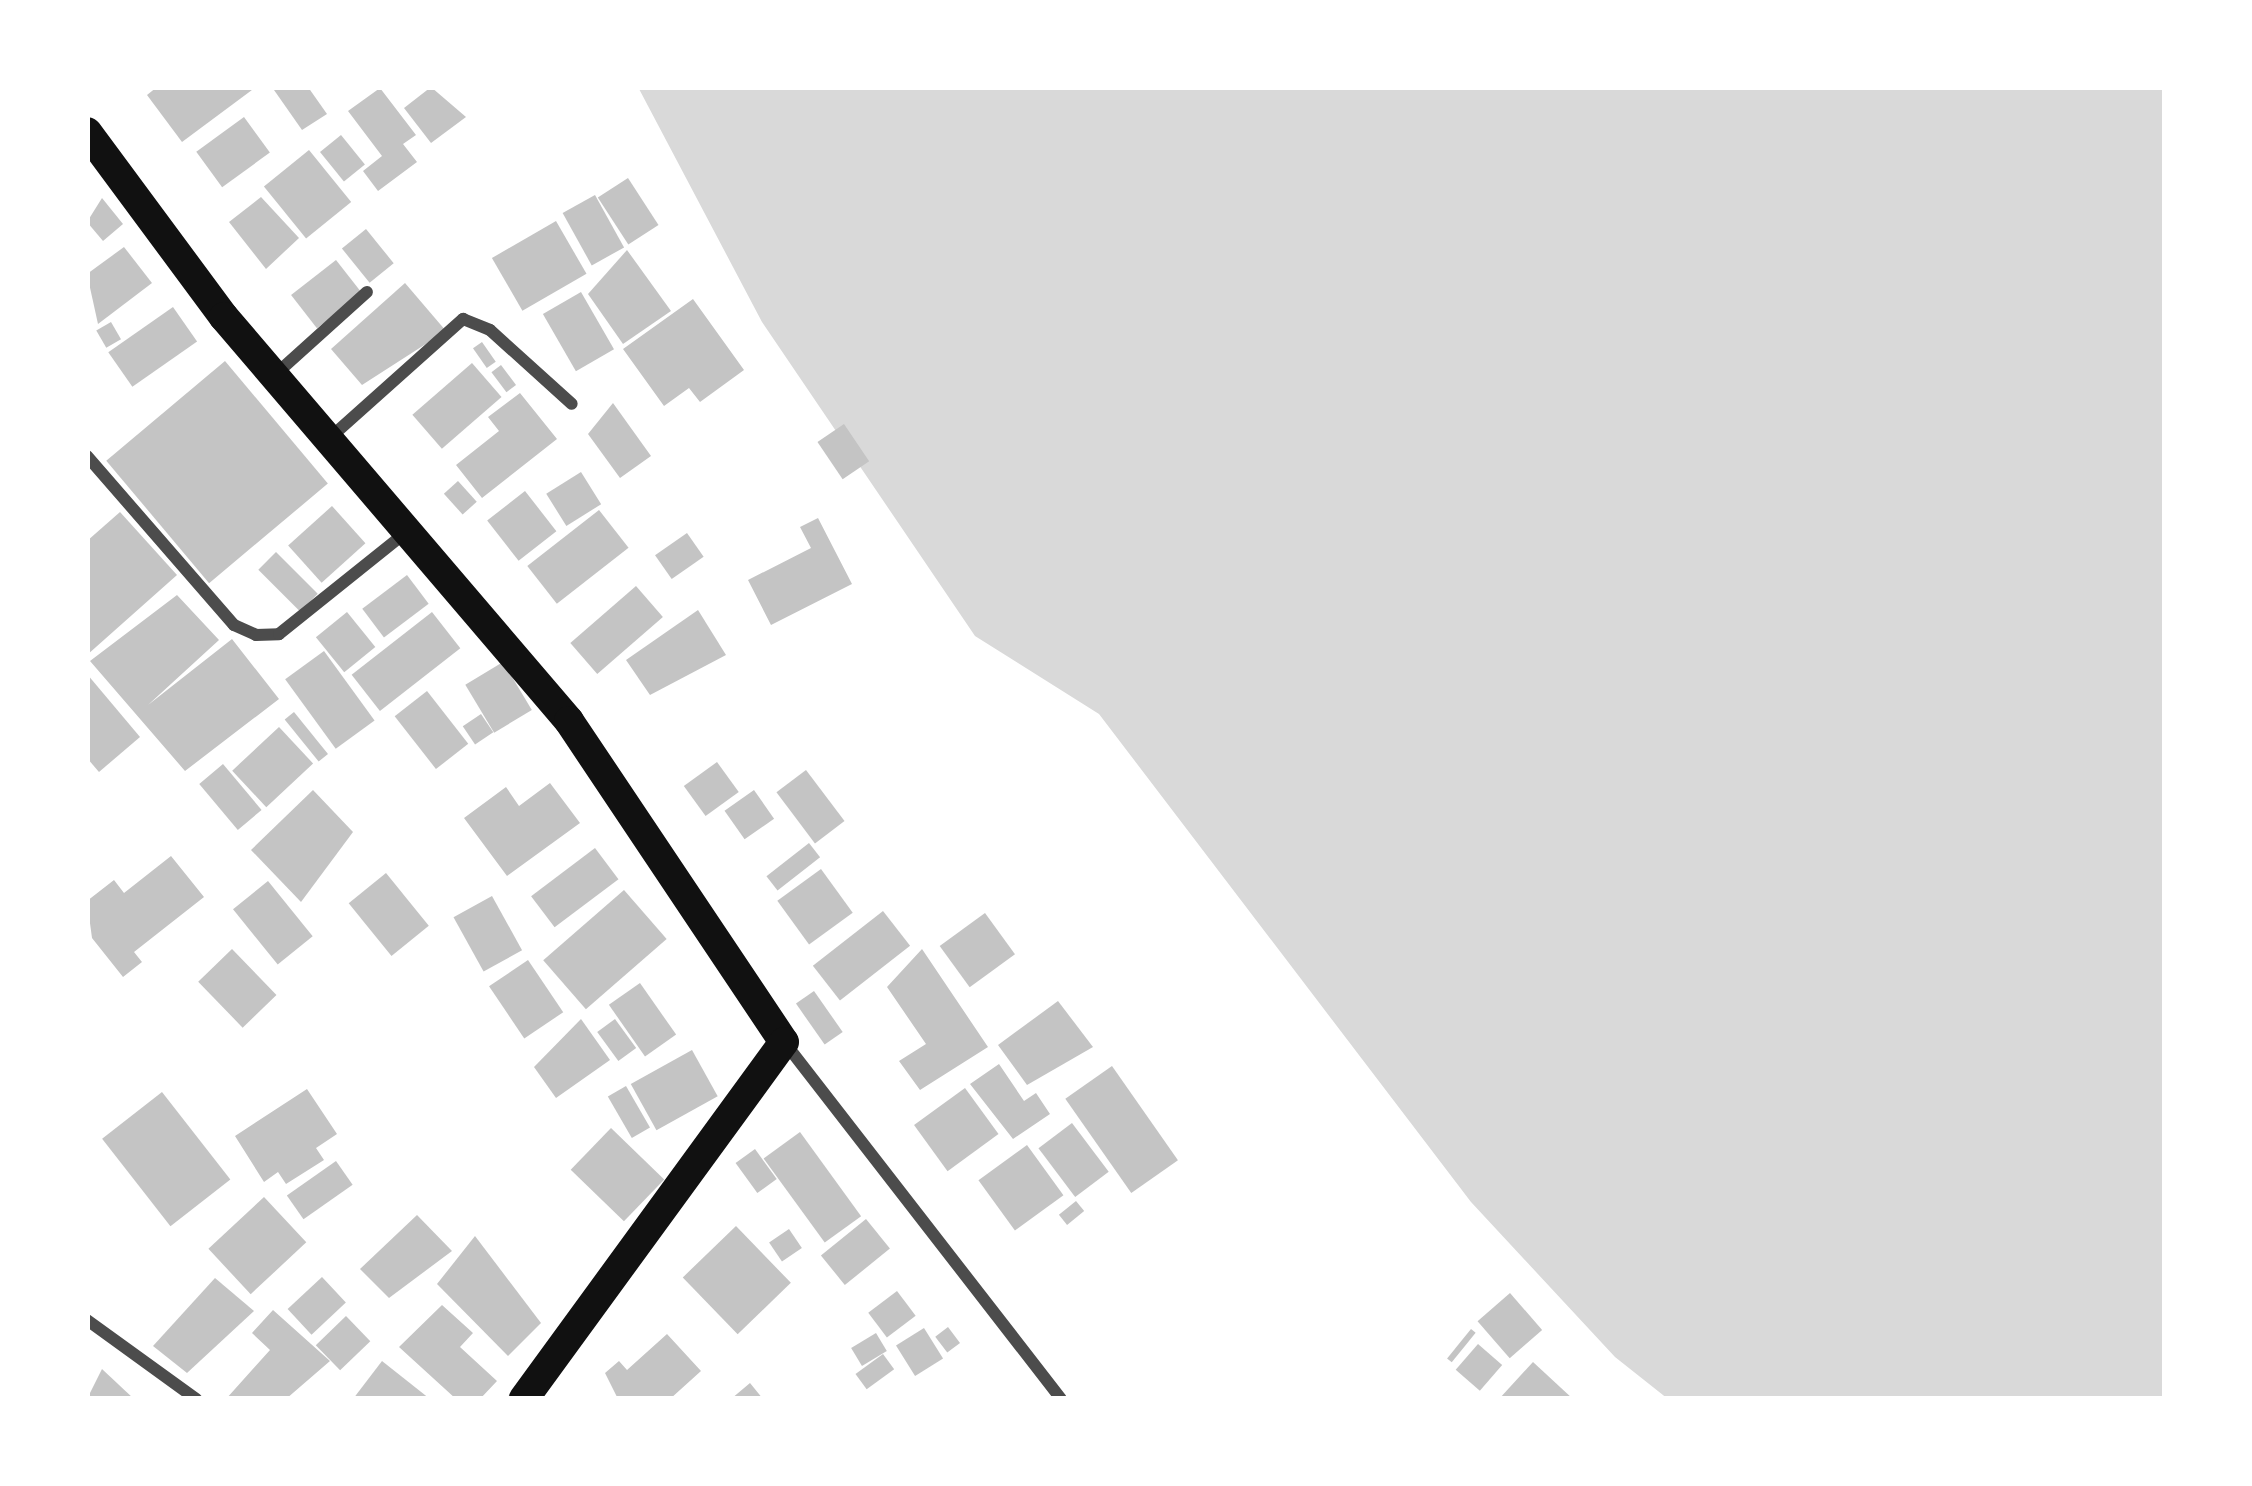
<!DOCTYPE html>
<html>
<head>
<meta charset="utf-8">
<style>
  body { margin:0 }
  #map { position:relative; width:2252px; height:1486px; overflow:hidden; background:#fff; font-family:"IBM Plex Sans",sans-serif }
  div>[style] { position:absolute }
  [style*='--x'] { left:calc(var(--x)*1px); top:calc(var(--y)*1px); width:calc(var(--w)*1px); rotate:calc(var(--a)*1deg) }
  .water>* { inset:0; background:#d9d9d9 }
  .building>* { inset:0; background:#c4c4c4; transform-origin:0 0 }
  .minor>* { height:12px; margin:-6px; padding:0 6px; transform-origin:6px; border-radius:6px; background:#4c4c4c }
  .trunk>* { height:30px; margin:-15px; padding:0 15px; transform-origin:15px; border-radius:15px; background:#111 }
  span { translate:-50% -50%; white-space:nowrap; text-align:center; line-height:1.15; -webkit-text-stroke:9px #fff; paint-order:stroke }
  .frame { position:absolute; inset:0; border:90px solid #fff; pointer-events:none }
</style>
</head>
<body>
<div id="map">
  <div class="water">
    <div style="clip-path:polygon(638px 87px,2165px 87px,2165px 1399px,1668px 1399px,1615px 1357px,1471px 1202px,1099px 714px,975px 636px,762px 322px)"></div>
  </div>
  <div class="building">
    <div style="clip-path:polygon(157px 87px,256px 87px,182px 142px,147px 95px)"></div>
    <div style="clip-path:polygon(308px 87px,327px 114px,302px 130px,274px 90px)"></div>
    <div style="clip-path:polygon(431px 87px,466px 117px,431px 143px,404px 108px)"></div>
    <div style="clip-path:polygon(380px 88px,416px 135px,403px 144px,417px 162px,378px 191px,363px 171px,382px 156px,348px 111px)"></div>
    <div style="left:244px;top:117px;width:44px;height:59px;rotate:54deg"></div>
    <div style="left:341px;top:135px;width:38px;height:27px;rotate:51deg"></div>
    <div style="left:309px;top:150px;width:67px;height:58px;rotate:51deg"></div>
    <div style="left:628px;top:178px;width:56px;height:36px;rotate:57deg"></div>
    <div style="left:595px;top:195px;width:60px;height:37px;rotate:61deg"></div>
    <div style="clip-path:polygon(261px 197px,299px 238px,266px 269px,229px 222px)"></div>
    <div style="clip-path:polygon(102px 198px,123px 224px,103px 241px,87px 222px)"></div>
    <div style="left:556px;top:221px;width:61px;height:74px;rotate:60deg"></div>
    <div style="left:366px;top:229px;width:44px;height:31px;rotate:51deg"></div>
    <div style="clip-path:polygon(124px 247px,152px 283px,98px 324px,87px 274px)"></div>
    <div style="clip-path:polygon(627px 250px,671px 311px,623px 344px,588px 294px)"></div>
    <div style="left:336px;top:260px;width:42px;height:57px;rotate:52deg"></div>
    <div style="clip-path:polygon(405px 283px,446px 331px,362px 385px,331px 349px)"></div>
    <div style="left:581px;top:292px;width:66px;height:44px;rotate:60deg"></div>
    <div style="clip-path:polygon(693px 299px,744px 370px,700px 402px,689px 388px,664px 406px,623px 349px)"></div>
    <div style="left:173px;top:307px;width:42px;height:79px;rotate:55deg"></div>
    <div style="left:111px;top:322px;width:20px;height:17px;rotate:60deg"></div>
    <div style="left:482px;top:342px;width:24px;height:11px;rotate:55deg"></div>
    <div style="left:225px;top:361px;width:160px;height:155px;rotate:50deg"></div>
    <div style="left:472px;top:363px;width:45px;height:79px;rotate:49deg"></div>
    <div style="left:501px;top:365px;width:25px;height:12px;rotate:53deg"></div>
    <div style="clip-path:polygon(520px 393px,557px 439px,482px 498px,456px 465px,499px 431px,488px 417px)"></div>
    <div style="clip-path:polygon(613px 403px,651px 456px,620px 478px,588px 434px)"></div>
    <div style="left:844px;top:424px;width:45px;height:32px;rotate:56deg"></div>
    <div style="left:581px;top:472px;width:38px;height:41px;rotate:58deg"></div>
    <div style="left:458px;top:481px;width:28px;height:19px;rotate:48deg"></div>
    <div style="left:525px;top:491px;width:51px;height:48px;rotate:52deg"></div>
    <div style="left:332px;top:506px;width:50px;height:59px;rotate:48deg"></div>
    <div style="left:599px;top:510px;width:48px;height:91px;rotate:52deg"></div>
    <div style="clip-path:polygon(120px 512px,177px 575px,87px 655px,87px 541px)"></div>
    <div style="clip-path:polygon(818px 518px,852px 584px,771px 625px,748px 580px,811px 548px,800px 527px)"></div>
    <div style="left:687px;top:533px;width:29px;height:39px;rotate:55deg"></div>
    <div style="left:276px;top:552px;width:59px;height:25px;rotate:45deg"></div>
    <div style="left:407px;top:575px;width:36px;height:56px;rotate:53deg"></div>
    <div style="left:636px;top:586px;width:41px;height:87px;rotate:49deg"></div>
    <div style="clip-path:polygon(177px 595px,219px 640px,148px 705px,232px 639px,279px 699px,185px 771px,90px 661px)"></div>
    <div style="clip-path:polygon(698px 610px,726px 655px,650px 695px,626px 660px)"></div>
    <div style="left:347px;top:612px;width:45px;height:40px;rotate:51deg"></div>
    <div style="left:432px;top:612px;width:46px;height:102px;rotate:52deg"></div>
    <div style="left:324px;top:651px;width:86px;height:48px;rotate:54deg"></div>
    <div style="left:503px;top:662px;width:56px;height:44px;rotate:59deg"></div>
    <div style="clip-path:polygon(87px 674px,140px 737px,99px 772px,87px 758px)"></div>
    <div style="left:427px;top:691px;width:67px;height:41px;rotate:52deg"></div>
    <div style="left:294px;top:712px;width:54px;height:12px;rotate:51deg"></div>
    <div style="left:481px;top:714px;width:22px;height:22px;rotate:56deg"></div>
    <div style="left:279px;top:727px;width:50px;height:64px;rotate:47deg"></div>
    <div style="left:717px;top:762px;width:37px;height:41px;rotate:54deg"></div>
    <div style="left:223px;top:764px;width:60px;height:31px;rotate:50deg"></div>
    <div style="left:806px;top:770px;width:64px;height:37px;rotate:53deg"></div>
    <div style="clip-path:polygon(550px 783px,580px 823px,507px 876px,464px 818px,506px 787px,519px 806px)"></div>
    <div style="clip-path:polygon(313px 790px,353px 832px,301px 902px,251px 850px)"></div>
    <div style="left:754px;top:790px;width:35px;height:36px;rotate:55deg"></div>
    <div style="left:809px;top:843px;width:18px;height:54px;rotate:52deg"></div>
    <div style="left:595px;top:848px;width:39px;height:80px;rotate:53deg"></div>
    <div style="clip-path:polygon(171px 856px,204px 897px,134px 952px,142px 962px,123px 977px,92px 938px,87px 901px,114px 880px,124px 893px)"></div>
    <div style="left:821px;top:869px;width:54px;height:54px;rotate:54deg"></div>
    <div style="left:386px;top:873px;width:68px;height:48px;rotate:51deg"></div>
    <div style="left:268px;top:881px;width:71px;height:45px;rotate:51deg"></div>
    <div style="left:624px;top:890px;width:65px;height:107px;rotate:49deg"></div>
    <div style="left:492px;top:896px;width:62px;height:44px;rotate:61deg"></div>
    <div style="left:883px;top:911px;width:44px;height:89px;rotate:52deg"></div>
    <div style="left:985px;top:913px;width:51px;height:56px;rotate:54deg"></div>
    <div style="left:232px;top:949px;width:64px;height:47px;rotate:46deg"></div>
    <div style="clip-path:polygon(922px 949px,988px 1047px,920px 1090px,899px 1061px,926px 1044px,887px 987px)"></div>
    <div style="left:528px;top:960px;width:63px;height:47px;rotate:56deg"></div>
    <div style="left:640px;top:983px;width:63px;height:38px;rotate:55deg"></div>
    <div style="left:814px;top:991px;width:50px;height:22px;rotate:55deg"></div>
    <div style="clip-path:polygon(1058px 1001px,1093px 1047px,1027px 1085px,998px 1045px)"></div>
    <div style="clip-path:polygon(581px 1019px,610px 1060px,556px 1098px,534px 1067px)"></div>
    <div style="left:615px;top:1019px;width:36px;height:22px;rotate:54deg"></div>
    <div style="left:692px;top:1050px;width:53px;height:70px;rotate:61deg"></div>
    <div style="clip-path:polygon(999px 1064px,1024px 1101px,1036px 1093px,1050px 1114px,1013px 1139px,970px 1084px)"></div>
    <div style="left:1112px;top:1066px;width:115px;height:57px;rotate:55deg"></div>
    <div style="left:626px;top:1086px;width:48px;height:21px;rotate:60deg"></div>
    <div style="left:965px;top:1088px;width:57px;height:63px;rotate:54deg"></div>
    <div style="clip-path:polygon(307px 1089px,337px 1134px,316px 1148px,324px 1160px,286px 1184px,278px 1172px,264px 1182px,235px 1136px)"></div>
    <div style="left:162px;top:1092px;width:111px;height:76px;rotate:52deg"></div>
    <div style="left:1072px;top:1123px;width:61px;height:42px;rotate:53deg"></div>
    <div style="left:611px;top:1128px;width:74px;height:58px;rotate:44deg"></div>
    <div style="left:800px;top:1132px;width:104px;height:45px;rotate:54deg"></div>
    <div style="left:1027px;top:1145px;width:62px;height:60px;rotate:54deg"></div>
    <div style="left:755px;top:1149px;width:37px;height:24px;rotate:54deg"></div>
    <div style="left:336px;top:1161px;width:29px;height:60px;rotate:55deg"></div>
    <div style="left:264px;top:1197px;width:62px;height:76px;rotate:47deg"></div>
    <div style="left:1076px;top:1201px;width:13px;height:22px;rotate:51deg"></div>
    <div style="clip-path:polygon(417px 1215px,452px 1251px,389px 1298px,360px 1269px)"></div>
    <div style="left:866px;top:1219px;width:38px;height:58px;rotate:51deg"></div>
    <div style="left:736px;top:1226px;width:79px;height:74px;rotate:46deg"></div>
    <div style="left:789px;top:1229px;width:23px;height:24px;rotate:56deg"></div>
    <div style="clip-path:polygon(475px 1236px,541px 1323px,508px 1356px,437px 1284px)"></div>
    <div style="left:322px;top:1277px;width:35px;height:47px;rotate:47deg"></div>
    <div style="clip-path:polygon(215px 1278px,254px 1311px,187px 1373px,153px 1346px)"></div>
    <div style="left:897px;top:1291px;width:31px;height:36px;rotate:53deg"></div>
    <div style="left:1510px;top:1293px;width:49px;height:43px;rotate:49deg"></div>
    <div style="clip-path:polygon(442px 1305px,473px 1333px,460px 1347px,497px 1381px,480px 1399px,456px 1399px,399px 1347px)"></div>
    <div style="clip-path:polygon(273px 1310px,330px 1361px,286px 1399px,226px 1399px,270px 1350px,252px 1333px)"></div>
    <div style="left:346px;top:1316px;width:35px;height:42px;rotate:46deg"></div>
    <div style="left:948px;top:1327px;width:20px;height:16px;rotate:53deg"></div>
    <div style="left:924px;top:1328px;width:36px;height:33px;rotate:58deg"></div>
    <div style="left:1471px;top:1329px;width:6px;height:38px;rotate:39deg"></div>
    <div style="left:876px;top:1333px;width:21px;height:29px;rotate:59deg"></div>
    <div style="clip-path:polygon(667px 1334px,701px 1371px,670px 1399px,618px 1399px,605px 1373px,619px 1361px,627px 1370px)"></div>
    <div style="left:1478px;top:1344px;width:32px;height:34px;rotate:41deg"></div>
    <div style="left:883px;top:1354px;width:19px;height:34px;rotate:54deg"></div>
    <div style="clip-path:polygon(382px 1361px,430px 1399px,353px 1399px)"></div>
    <div style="clip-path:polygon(1533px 1362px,1573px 1399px,1499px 1399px)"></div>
    <div style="clip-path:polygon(102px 1369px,134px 1399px,87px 1399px)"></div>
    <div style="clip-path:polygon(750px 1383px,763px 1399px,731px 1399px)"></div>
  </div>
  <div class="minor">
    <div style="--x:277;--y:373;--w:121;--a:-42"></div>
    <div style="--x:332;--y:436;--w:176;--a:-41.8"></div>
    <div style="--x:463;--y:319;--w:29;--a:22"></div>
    <div style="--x:490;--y:330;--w:110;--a:42.1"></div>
    <div style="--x:87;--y:456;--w:224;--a:49"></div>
    <div style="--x:234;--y:625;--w:24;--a:24"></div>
    <div style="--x:256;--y:635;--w:23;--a:-2"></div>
    <div style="--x:279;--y:634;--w:161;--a:-38.7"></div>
    <div style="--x:785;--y:1043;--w:450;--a:52.2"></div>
    <div style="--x:87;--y:1320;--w:135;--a:35.9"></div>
  </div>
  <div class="trunk">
    <div style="--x:87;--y:132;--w:230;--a:53.5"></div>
    <div style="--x:224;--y:317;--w:531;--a:49.5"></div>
    <div style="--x:569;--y:721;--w:386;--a:56.2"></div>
    <div style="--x:784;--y:1042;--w:442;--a:126.1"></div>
  </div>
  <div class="frame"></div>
</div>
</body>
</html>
